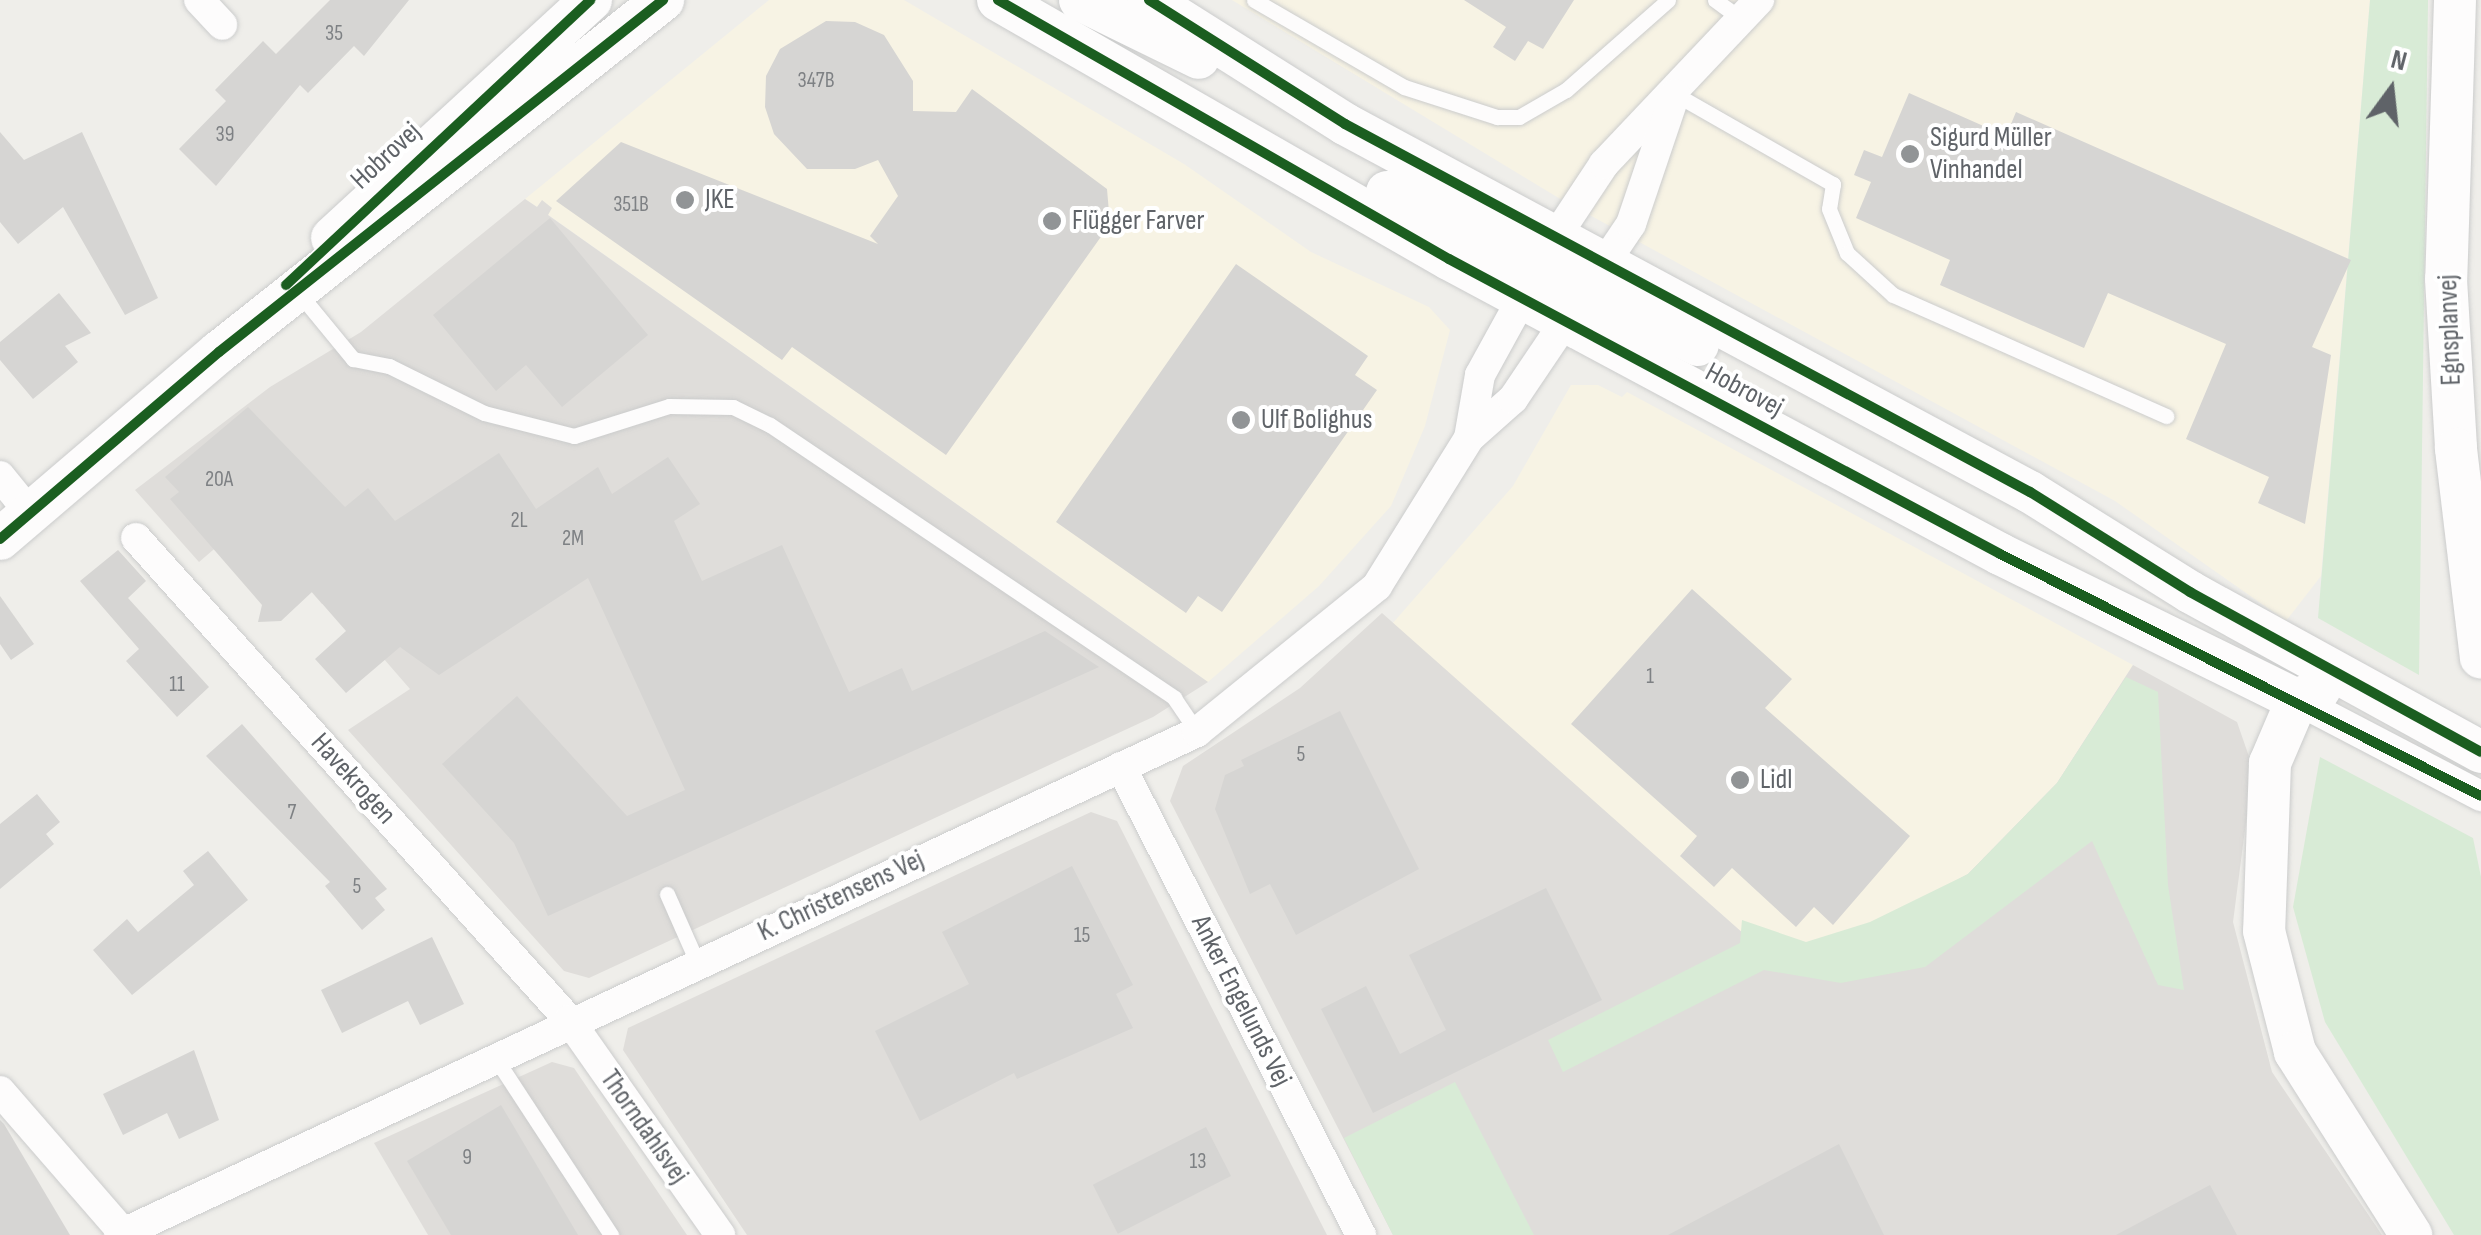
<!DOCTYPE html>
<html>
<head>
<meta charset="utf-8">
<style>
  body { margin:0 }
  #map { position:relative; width:2481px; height:1235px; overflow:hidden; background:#efeeea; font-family:"Sofia Sans Condensed",sans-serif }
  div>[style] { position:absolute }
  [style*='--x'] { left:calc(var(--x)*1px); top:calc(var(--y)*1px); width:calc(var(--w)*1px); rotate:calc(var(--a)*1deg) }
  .commercial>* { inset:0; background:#f7f3e4 }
  .industrial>* { inset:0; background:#dfddda }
  .green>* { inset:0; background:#d8ebd6 }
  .building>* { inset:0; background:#d6d5d3; transform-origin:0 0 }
  .roads { filter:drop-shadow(0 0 2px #cbcccc) drop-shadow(0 0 2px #cbcccc) }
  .service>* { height:15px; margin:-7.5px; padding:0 7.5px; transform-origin:7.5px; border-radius:7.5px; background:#fdfcfc }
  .minor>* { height:30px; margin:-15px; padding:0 15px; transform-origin:15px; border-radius:15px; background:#fdfcfc }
  .secondary>* { height:42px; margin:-21px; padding:0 21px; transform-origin:21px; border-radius:21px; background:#fdfcfc }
  .cycleway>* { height:10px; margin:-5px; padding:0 5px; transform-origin:5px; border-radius:5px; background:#1b5e20 }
  .dots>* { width:28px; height:28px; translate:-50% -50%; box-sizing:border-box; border:5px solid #fff; border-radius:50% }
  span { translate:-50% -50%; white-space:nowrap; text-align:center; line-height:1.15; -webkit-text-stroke:8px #fff; paint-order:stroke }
  .number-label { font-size:22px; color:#7e8184 }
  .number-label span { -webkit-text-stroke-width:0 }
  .poi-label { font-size:28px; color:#5f6368 }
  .left { translate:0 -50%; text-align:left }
  .street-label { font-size:28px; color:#5f6368 }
  .north { position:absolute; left:2341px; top:40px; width:100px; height:100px; -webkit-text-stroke:8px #fff; paint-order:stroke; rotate:15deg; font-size:28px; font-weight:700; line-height:40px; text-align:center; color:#5f6368 }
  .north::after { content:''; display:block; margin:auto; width:35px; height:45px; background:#5f6368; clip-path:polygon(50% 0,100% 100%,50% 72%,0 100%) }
</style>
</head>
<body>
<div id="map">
  <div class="commercial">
    <div style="clip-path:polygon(769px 0,904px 0,1184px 164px,1311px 252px,1429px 307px,1450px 330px,1425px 426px,1391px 506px,1319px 586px,1208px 682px,547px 214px,542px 201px,537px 207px,525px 199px)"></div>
    <div style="clip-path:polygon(1232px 0,2370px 0,2321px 576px,2286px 621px,2115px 501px,1562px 200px)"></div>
    <div style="clip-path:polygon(1571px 385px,1598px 385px,1622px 397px,1627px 392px,2133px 665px,2057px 783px,1968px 874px,1789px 974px,1392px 624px,1513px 486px)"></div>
  </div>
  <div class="industrial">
    <div style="clip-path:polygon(525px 199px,537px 207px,542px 200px,552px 208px,548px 215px,1208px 682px,1153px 717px,589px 978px,564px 971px,348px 730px,410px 689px,331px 598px,322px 604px,295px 573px,261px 509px,199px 562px,135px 490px,270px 387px,361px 332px)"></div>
    <div style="clip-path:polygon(1382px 613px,1789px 974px,1968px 874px,2057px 783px,2133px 665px,2237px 722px,2253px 768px,2233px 922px,2272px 1072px,2382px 1235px,1393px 1235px,1170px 801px,1183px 766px,1300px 688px)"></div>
    <div style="clip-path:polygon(1091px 812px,1117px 821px,1327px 1235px,747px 1235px,623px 1050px,628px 1028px)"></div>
    <div style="clip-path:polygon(552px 1062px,574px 1068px,687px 1235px,428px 1235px,374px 1143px)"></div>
  </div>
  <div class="green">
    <div style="clip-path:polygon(2370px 0,2428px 0,2419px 675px,2318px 618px)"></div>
    <div style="clip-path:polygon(2126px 677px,2158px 692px,2168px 885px,2184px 990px,2158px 985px,2092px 841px,1925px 967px,1841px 983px,1764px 970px,1563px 1072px,1548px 1040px,1740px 943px,1742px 920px,1806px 942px,1870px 922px,1968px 874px,2057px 783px)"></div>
    <div style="clip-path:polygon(2320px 757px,2473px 838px,2481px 877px,2481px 1235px,2454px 1235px,2325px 1022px,2293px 907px)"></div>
    <div style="clip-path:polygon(1455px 1082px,1534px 1235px,1393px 1235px,1344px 1138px)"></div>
  </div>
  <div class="building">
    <div style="clip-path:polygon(330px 0,409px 0,364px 56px,354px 46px,308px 93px,300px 85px,216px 186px,179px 149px,226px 101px,215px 90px,263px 41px,276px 54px)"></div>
    <div style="clip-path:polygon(1464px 0,1574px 0,1543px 49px,1528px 41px,1515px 61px,1493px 47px,1506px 27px)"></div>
    <div style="clip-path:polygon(826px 21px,855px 22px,884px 35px,913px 81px,913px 111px,956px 112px,972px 89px,1107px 189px,1110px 224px,946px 455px,792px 347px,782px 360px,556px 201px,621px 142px,878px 244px,870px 236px,898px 196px,878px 160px,855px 169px,807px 169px,774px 134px,765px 107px,766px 76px,780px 49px)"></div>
    <div style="clip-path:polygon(1909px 93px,2006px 136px,2016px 112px,2351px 260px,2312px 347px,2331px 355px,2305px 524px,2258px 503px,2269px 477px,2186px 439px,2226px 344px,2108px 293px,2084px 348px,1940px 285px,1950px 260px,1856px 218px,1871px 182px,1854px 175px,1864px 150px,1882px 157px)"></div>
    <div style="clip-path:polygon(0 132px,24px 160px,82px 132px,158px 298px,125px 315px,63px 207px,18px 244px,0 222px)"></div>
    <div style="clip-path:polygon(550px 218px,648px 335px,562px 407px,526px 365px,496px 391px,433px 315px)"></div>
    <div style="clip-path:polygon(1236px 264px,1368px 356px,1355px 375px,1377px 390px,1222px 612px,1198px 596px,1186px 613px,1056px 522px)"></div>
    <div style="clip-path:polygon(59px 293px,91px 333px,65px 346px,78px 362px,33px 399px,0 360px,0 342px)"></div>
    <div style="clip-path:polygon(248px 407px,345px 507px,368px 488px,395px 521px,499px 453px,536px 509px,598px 467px,612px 494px,668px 457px,700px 504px,674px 521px,702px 581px,782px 545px,849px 692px,902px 668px,912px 691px,1045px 631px,1099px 667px,548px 916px,514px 843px,442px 764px,517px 696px,627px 816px,685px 790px,588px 578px,439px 675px,400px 647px,346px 693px,315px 659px,346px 631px,312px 592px,281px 621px,258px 622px,262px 605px,170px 499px,179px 492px,165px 477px)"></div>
    <div style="clip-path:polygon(118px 550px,146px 581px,128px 598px,209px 687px,177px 717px,126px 661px,139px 649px,80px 581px)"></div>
    <div style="clip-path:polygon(1692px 589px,1792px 679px,1765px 708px,1910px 836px,1833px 925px,1814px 907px,1796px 927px,1732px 868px,1714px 887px,1680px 856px,1697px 836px,1571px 724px)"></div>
    <div style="clip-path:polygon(0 596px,34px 644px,11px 660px,0 644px)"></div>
    <div style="clip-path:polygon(1340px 711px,1419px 869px,1296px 935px,1270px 884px,1250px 894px,1215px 809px,1225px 775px,1244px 766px,1241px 760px)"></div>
    <div style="clip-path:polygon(242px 724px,387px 889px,375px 898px,385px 910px,362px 930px,325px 886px,330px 882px,206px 756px)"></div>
    <div style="clip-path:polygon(37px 794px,60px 822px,46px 834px,54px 844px,0 889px,0 824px)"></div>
    <div style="clip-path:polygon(208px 851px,248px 900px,132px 995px,93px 950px,127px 919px,138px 932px,194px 885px,183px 871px)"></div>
    <div style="clip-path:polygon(1072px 866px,1133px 985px,1116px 994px,1133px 1028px,1017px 1079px,1014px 1073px,920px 1121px,875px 1031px,969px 984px,942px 932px)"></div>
    <div style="clip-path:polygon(1546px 888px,1602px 1000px,1373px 1113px,1321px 1009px,1366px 986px,1400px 1054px,1446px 1030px,1409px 955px)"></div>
    <div style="clip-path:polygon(432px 937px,464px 1004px,420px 1025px,408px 1001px,342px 1033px,321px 990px)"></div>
    <div style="clip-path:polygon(194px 1050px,219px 1120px,179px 1139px,167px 1113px,123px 1135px,103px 1094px)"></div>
    <div style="clip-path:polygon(501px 1105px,578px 1235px,451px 1235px,407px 1161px)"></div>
    <div style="clip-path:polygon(0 1120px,4px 1124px,70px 1235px,0 1235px)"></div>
    <div style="left:1206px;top:1127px;width:55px;height:127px;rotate:63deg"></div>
    <div style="clip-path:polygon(1839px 1144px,1884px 1235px,1668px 1235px)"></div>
    <div style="clip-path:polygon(2210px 1185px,2237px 1235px,2116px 1235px)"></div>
  </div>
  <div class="roads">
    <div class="service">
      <div style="--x:1254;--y:0;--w:173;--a:30.1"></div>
      <div style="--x:1404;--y:87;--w:98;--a:17.9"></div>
      <div style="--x:1497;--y:117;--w:22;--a:0"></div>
      <div style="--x:1519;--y:117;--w:54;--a:-29.9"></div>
      <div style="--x:1566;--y:90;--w:136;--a:-41.4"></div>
      <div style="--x:1715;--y:0;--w:36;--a:36"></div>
      <div style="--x:1675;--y:94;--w:182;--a:29.7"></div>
      <div style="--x:1833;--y:184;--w:25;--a:99"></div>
      <div style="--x:1829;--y:209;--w:48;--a:67.8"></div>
      <div style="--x:1847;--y:253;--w:62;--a:42.4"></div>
      <div style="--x:1893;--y:295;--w:299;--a:23.9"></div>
      <div style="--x:298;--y:292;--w:87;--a:50.6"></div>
      <div style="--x:353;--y:359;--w:37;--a:11"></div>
      <div style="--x:389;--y:366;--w:106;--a:26.3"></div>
      <div style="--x:484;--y:413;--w:93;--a:14.3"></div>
      <div style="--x:574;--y:436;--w:100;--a:-17.5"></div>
      <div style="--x:669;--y:406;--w:64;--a:0.9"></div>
      <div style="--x:733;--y:407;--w:41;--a:25.9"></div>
      <div style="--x:770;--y:425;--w:488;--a:34"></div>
      <div style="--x:1174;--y:698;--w:41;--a:55.9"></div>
      <div style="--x:667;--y:894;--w:74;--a:66.2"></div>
      <div style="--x:494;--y:1056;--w:214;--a:56.8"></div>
    </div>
    <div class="minor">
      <div style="--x:199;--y:0;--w:34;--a:47"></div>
      <div style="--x:1469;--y:438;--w:64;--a:-80.1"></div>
      <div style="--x:1480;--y:375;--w:160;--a:-61.2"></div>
      <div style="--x:1557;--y:235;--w:85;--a:-56.5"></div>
      <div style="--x:1604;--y:164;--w:226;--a:-46.6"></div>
      <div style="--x:0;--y:476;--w:48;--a:51"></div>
      <div style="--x:136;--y:538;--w:648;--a:48.07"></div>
      <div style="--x:569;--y:1020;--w:263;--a:54.9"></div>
      <div style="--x:2297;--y:700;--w:208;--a:27.6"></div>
      <div style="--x:1121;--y:767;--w:526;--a:62.85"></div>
      <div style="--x:0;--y:1091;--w:191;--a:49"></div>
      <div style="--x:119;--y:1235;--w:1190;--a:-25.01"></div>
      <div style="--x:1197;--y:732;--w:232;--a:-39"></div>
      <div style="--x:1377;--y:586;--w:174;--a:-58.1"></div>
      <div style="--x:1469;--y:438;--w:59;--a:-41.6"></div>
      <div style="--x:1513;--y:399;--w:211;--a:-56"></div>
      <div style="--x:1631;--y:224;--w:137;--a:-71.3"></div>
    </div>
    <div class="secondary">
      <div style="--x:998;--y:0;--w:520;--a:29.87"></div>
      <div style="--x:1449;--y:259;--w:625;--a:28.16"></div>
      <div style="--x:2000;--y:554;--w:331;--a:26.2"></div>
      <div style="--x:1080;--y:0;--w:132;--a:26"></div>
      <div style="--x:1149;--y:0;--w:232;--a:32.3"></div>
      <div style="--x:1345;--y:124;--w:778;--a:28.25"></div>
      <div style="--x:2030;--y:492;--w:189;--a:32"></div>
      <div style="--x:2190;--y:592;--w:332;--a:28.8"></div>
      <div style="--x:2455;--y:0;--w:279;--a:91.8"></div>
      <div style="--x:2446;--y:279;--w:170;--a:86.6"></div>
      <div style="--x:2456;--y:449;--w:210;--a:83.2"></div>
      <div style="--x:1387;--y:192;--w:174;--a:28"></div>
      <div style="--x:1541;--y:274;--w:24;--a:-9"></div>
      <div style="--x:332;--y:238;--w:352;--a:-42.6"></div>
      <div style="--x:1525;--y:298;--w:62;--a:-8.4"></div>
      <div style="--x:1586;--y:289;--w:125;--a:26.6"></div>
      <div style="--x:0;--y:539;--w:288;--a:-40.5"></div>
      <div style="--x:219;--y:352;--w:567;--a:-38.41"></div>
      <div style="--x:2320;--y:689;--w:25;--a:154"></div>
      <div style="--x:2297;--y:700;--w:69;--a:113.2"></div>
      <div style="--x:2270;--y:763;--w:168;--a:92"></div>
      <div style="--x:2264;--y:931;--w:125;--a:75.6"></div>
      <div style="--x:2295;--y:1052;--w:217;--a:57.6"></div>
    </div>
  </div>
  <div class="cycleway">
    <div style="--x:998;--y:0;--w:520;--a:29.87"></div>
    <div style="--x:1449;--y:259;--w:625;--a:28.16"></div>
    <div style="--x:2000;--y:554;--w:538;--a:26.71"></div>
    <div style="--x:1149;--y:0;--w:232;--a:32.3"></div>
    <div style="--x:1345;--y:124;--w:778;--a:28.25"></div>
    <div style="--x:2030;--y:492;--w:189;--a:32"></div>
    <div style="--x:2190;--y:592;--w:332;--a:28.8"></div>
    <div style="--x:286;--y:285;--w:417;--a:-43.1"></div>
    <div style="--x:0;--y:539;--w:288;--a:-40.5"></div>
    <div style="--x:219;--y:352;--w:567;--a:-38.41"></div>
  </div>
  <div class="dots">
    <div style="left:1910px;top:154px;background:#919496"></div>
    <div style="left:685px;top:200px;background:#919496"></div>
    <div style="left:1052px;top:221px;background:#919496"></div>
    <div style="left:1241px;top:420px;background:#919496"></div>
    <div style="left:1740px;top:780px;background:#919496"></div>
  </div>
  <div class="number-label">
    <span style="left:334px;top:34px">35</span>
    <span style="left:816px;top:81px">347B</span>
    <span style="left:225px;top:135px">39</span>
    <span style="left:631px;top:205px">351B</span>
    <span style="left:219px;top:480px">20A</span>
    <span style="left:519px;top:521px">2L</span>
    <span style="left:573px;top:539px">2M</span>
    <span style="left:1650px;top:677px">1</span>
    <span style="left:177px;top:685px">11</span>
    <span style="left:1301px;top:755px">5</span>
    <span style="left:292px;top:813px">7</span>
    <span style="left:357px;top:887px">5</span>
    <span style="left:1082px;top:936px">15</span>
    <span style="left:467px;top:1158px">9</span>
    <span style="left:1198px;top:1162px">13</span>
  </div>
  <div class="poi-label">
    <span class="left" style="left:1930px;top:154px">Sigurd Müller<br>Vinhandel</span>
    <span class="left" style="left:705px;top:200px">JKE</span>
    <span class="left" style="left:1072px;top:221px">Flügger Farver</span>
    <span class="left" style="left:1261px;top:420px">Ulf Bolighus</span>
    <span class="left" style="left:1760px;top:780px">Lidl</span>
  </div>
  <div class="street-label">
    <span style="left:386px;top:156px;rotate:-43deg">Hobrovej</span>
    <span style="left:2450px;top:330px;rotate:-92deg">Egnsplanvej</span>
    <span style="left:1744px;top:390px;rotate:28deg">Hobrovej</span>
    <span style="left:353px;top:779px;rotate:48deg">Havekrogen</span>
    <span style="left:841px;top:896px;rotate:-25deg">K. Christensens Vej</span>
    <span style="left:1241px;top:1001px;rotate:63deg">Anker Engelunds Vej</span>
    <span style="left:644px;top:1127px;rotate:55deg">Thorndahlsvej</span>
  </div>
  <div class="north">N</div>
</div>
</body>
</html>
